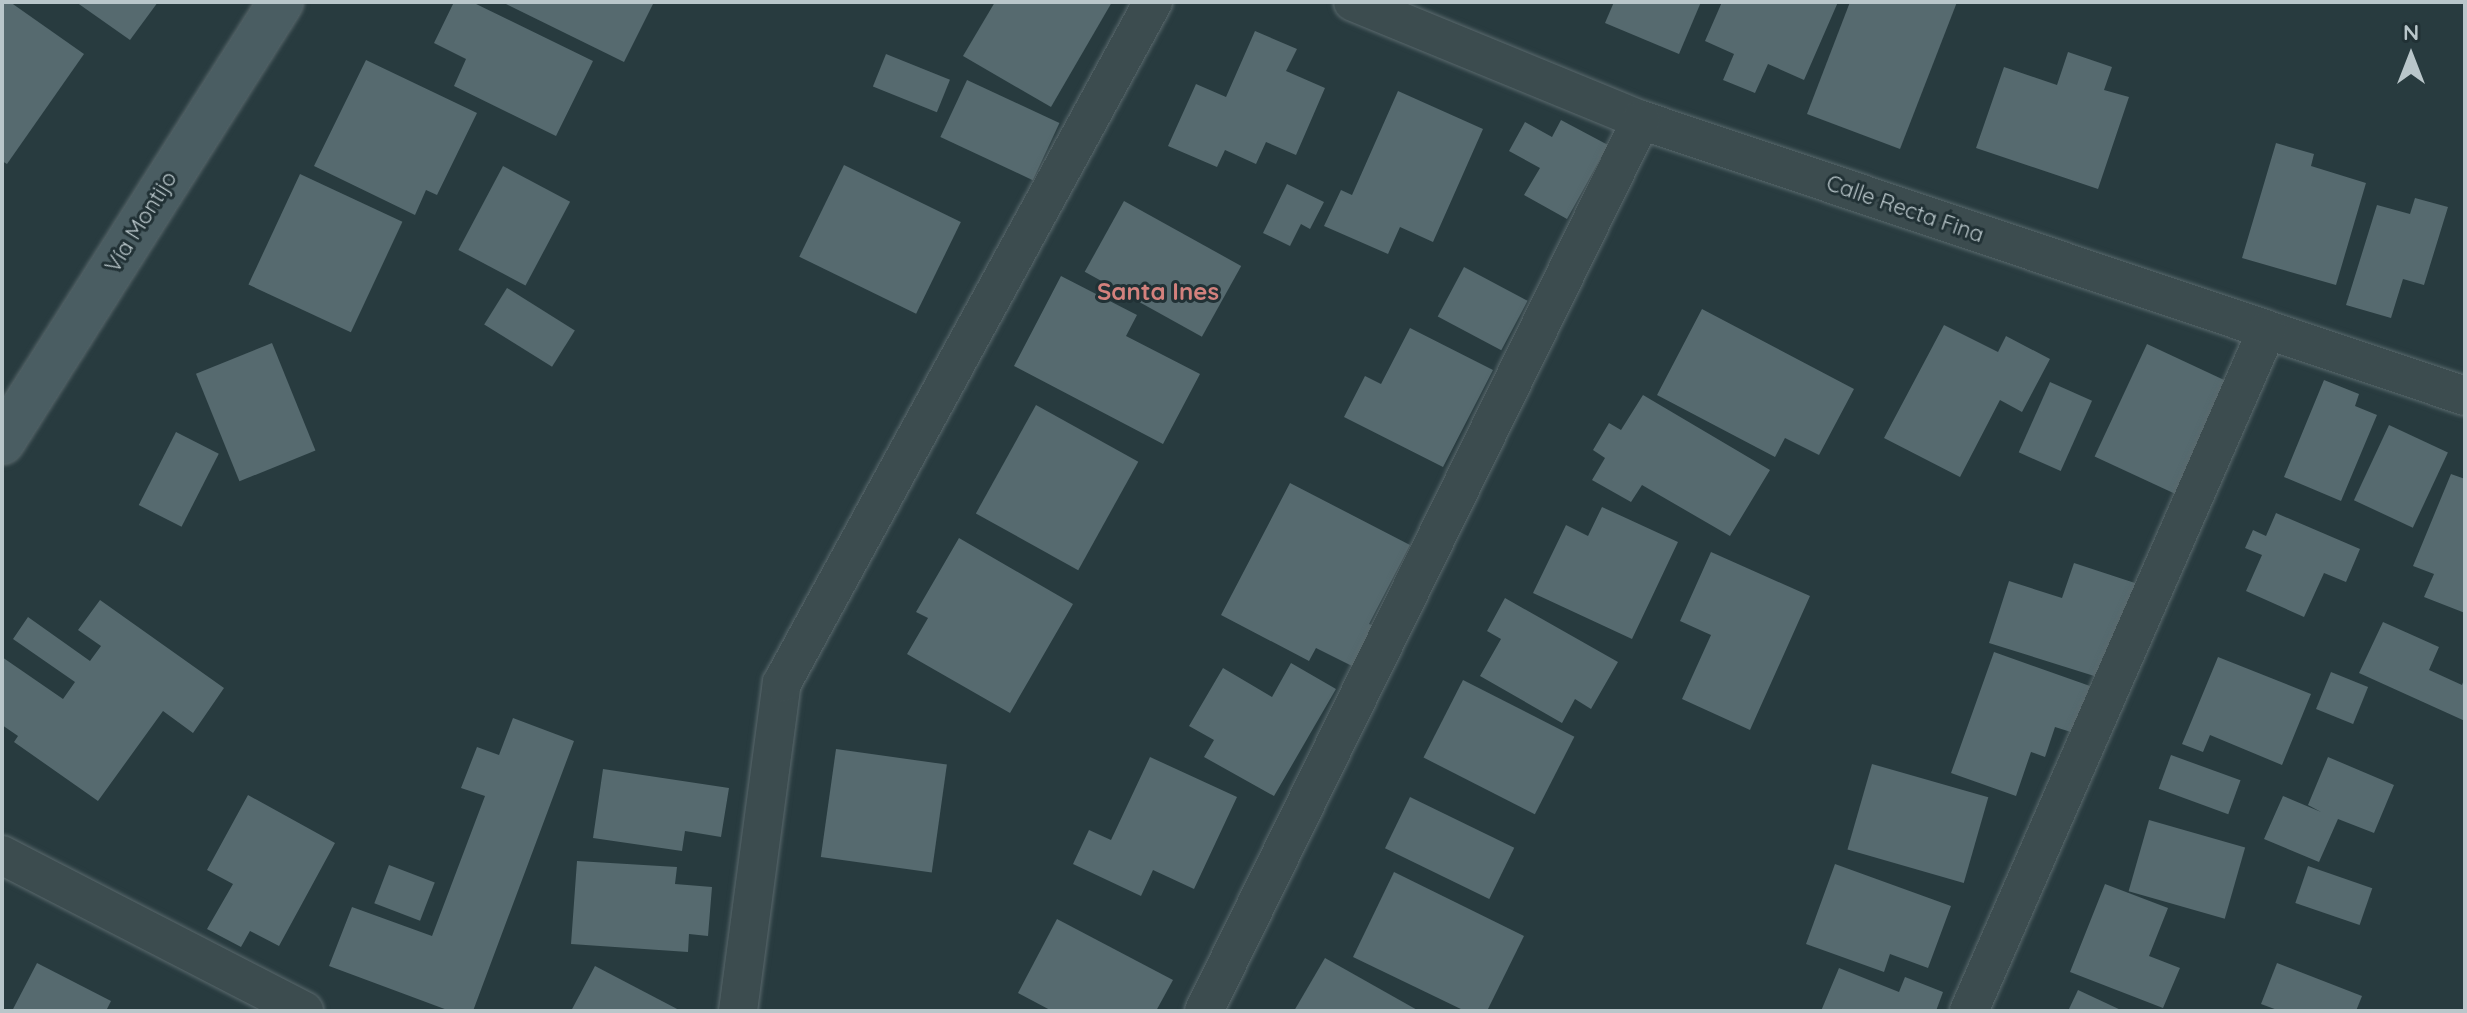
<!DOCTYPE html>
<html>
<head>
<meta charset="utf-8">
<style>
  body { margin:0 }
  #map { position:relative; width:2467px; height:1013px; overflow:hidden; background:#283b3f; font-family:Quicksand,sans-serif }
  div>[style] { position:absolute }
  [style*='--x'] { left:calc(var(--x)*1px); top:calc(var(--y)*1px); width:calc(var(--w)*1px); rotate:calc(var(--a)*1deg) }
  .building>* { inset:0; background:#566a6f; transform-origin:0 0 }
  .roads { filter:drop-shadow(0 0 2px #5a696d) drop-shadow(0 0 2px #5a696d) }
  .street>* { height:38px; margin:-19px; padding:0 19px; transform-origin:19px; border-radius:19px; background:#3c4c4f }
  .secondary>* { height:44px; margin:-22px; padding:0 22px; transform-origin:22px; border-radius:22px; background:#4a5d62 }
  span { translate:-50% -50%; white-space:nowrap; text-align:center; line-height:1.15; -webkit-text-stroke:6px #213135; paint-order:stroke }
  .street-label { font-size:22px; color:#b9c6ca }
  .neighbourhood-label { font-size:24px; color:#d3817d; font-weight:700 }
  .frame { position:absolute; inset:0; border:4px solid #b9c6ca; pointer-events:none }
  .north { position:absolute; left:2371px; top:16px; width:80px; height:80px; -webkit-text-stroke:6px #213135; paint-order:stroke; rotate:0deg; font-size:22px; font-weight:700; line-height:32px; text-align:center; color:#b9c6ca }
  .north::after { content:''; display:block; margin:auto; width:28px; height:36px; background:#b9c6ca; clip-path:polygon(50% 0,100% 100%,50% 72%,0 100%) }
</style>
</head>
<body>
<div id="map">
  <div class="building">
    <div style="clip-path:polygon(2px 2px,10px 2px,84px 54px,7px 164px,2px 161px)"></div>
    <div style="clip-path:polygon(76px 2px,158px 2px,130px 40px)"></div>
    <div style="clip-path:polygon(454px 2px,472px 2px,593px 61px,556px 136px,454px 86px,466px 59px,434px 43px)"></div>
    <div style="clip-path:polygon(502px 2px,654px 2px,624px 62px)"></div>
    <div style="clip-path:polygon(995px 2px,1112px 2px,1051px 107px,963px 56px)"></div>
    <div style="clip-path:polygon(1614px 2px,1701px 2px,1679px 54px,1605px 23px)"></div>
    <div style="clip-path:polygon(1722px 2px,1838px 2px,1804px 80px,1768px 64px,1755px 93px,1723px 80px,1734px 54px,1705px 41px)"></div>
    <div style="clip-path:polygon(1850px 2px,1957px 2px,1900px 149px,1807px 114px)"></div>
    <div style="clip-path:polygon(1255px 31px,1297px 49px,1286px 71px,1325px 88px,1296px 155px,1266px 142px,1256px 164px,1225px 150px,1217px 167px,1168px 146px,1196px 84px,1226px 97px)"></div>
    <div style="clip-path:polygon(2068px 52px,2112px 67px,2104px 90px,2129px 97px,2098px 189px,1976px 148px,2004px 67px,2057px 85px)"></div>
    <div style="left:886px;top:54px;width:69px;height:35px;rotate:22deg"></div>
    <div style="clip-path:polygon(366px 60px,477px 113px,437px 195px,426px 190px,415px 215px,314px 166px)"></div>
    <div style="left:967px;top:80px;width:102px;height:63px;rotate:25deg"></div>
    <div style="clip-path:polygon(1398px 91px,1483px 129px,1433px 242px,1400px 227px,1388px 254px,1324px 226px,1341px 190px,1352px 195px)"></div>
    <div style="clip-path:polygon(1561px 120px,1608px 145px,1567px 219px,1524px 195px,1540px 168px,1509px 151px,1525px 122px,1552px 137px)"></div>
    <div style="clip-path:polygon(2276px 143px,2314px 154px,2311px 166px,2366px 183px,2336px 285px,2242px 258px)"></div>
    <div style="left:844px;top:165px;width:130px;height:102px;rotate:26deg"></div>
    <div style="left:503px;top:166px;width:76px;height:95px;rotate:28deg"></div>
    <div style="left:300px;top:174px;width:113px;height:122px;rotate:25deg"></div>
    <div style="clip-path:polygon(1287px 184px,1324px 202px,1310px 229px,1301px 224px,1290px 246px,1263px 233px)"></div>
    <div style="clip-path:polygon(2415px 198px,2448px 207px,2424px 285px,2403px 279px,2391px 318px,2346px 305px,2377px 205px,2410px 214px)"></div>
    <div style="left:1124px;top:201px;width:134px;height:81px;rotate:29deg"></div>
    <div style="left:1464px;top:267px;width:72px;height:56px;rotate:28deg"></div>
    <div style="clip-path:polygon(1061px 276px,1137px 315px,1126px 336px,1200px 374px,1163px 444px,1014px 366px)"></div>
    <div style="left:507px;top:288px;width:80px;height:43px;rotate:32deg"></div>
    <div style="clip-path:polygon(1702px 309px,1854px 389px,1819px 455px,1785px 438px,1775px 457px,1657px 395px)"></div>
    <div style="clip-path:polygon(1944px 325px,1998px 352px,2006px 336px,2050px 359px,2022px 412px,2000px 400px,1960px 477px,1884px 438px)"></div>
    <div style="clip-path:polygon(1410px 328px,1493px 370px,1443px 467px,1344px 417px,1365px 376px,1381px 384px)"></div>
    <div style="left:272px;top:343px;width:116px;height:82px;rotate:68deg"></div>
    <div style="left:2147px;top:344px;width:91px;height:124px;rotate:25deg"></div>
    <div style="clip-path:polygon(2324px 380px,2359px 394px,2355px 406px,2377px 415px,2341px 501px,2284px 477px)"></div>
    <div style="left:2050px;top:382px;width:46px;height:77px;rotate:24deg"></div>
    <div style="clip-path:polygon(1643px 395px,1770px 470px,1730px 536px,1642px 485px,1631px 502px,1592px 480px,1605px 458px,1593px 450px,1609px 423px,1621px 430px)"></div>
    <div style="left:1036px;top:405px;width:117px;height:124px;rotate:29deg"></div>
    <div style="left:2389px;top:425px;width:65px;height:83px;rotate:25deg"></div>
    <div style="left:176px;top:432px;width:48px;height:82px;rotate:27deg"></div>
    <div style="clip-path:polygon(2451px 474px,2465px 479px,2465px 613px,2424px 597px,2434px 574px,2413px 566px)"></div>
    <div style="clip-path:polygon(1290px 483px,1410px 545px,1369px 624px,1381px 629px,1360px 670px,1316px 648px,1309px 661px,1221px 615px)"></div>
    <div style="clip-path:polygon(1602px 507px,1678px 542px,1632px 639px,1533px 593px,1566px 525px,1588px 536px)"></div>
    <div style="clip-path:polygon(2276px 513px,2360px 549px,2346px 582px,2324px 573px,2304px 617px,2246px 591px,2262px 555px,2245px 548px,2253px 530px,2266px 536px)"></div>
    <div style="clip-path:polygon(959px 538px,1073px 604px,1010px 713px,907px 654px,928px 618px,916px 612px)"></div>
    <div style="clip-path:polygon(1711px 552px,1810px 596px,1750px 730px,1682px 699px,1711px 635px,1680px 621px)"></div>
    <div style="clip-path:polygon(2074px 563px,2138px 584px,2107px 680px,1989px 643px,2009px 581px,2062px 598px)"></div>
    <div style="clip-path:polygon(1505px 598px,1618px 662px,1591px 709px,1575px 699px,1562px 723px,1480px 676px,1501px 639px,1487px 631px)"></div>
    <div style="clip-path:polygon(100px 600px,224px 688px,193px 733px,163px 711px,98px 801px,14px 742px,18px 736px,2px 725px,2px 657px,63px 699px,75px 682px,13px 639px,28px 617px,90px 661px,101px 646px,78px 630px)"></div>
    <div style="clip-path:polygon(2383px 622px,2439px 647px,2429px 670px,2462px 685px,2465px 677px,2465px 721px,2359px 673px)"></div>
    <div style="clip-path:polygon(1994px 652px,2090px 686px,2074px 733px,2055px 727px,2045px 757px,2031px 752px,2016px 796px,1951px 773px)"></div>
    <div style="clip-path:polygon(2218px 657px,2311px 694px,2282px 765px,2210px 735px,2203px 752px,2182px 744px)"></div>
    <div style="clip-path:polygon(1291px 663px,1336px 689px,1274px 796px,1204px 757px,1214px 740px,1189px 726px,1223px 668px,1272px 697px)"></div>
    <div style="left:2331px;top:672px;width:40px;height:40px;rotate:22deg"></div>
    <div style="left:1463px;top:680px;width:125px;height:87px;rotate:27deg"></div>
    <div style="clip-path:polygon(513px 718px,574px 741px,473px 1011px,450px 1011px,329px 966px,352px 907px,432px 936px,485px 796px,461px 788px,477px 747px,499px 755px)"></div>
    <div style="left:836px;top:749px;width:112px;height:109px;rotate:8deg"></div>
    <div style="left:2171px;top:755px;width:74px;height:36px;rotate:20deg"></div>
    <div style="clip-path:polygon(1150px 757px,1237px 797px,1194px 889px,1153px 870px,1141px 896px,1073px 864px,1089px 830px,1111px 840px)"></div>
    <div style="clip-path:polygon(2328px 757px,2394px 785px,2374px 833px,2338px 819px,2319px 862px,2264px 839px,2283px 796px,2321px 812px,2308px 805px)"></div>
    <div style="left:1872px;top:764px;width:121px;height:89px;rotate:16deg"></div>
    <div style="clip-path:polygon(603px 769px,729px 788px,721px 837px,685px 831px,682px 851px,593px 838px)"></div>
    <div style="clip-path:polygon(248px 795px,335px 843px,279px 946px,250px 931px,241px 947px,207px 929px,233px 884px,207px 870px)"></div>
    <div style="left:1410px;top:797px;width:116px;height:57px;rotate:26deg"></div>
    <div style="left:2149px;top:820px;width:100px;height:74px;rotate:16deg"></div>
    <div style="clip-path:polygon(577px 861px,677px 867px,675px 884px,712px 887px,708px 936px,689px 934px,688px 952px,571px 944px)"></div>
    <div style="clip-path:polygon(1835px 864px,1951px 906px,1928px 968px,1890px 954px,1884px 972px,1806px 944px)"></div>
    <div style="left:389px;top:865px;width:49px;height:41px;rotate:21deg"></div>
    <div style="left:2308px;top:866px;width:68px;height:39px;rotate:19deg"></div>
    <div style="clip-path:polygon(1394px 872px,1524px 936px,1487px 1011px,1465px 1011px,1353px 957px)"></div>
    <div style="clip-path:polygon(2105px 884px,2168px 908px,2149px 956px,2180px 968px,2163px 1008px,2070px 972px)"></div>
    <div style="clip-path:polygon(1057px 919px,1173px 980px,1156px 1011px,1052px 1011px,1018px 993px)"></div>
    <div style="clip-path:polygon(1325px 958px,1419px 1011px,1294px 1011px)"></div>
    <div style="clip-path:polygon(37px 963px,111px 1001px,106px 1011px,12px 1011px)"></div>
    <div style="clip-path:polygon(2277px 963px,2362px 996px,2356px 1011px,2280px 1011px,2261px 1004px)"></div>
    <div style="clip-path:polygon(595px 966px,681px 1011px,571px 1011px)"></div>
    <div style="clip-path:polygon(1839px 968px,1899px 992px,1905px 977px,1943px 992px,1936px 1011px,1821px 1011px)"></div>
    <div style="clip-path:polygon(2078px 990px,2123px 1011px,2068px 1011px)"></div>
  </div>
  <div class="roads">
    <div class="street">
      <div style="--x:1353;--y:2;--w:311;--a:22.3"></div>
      <div style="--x:1641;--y:120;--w:869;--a:18.52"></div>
      <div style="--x:2;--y:855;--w:340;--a:27.3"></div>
      <div style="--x:738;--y:1011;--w:331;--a:-82.4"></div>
      <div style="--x:782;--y:683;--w:776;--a:-61.42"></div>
      <div style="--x:1204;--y:1011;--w:992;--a:-63.87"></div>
      <div style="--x:1969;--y:1011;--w:743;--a:-66.37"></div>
    </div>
    <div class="secondary">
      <div style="--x:2;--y:442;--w:521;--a:-57.62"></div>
    </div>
  </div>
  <div class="street-label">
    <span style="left:1905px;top:209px;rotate:19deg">Calle Recta Fina</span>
    <span style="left:141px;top:222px;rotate:-58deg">Vía Montijo</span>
  </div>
  <div class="neighbourhood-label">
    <span style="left:1158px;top:292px">Santa Ines</span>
  </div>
  <div class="frame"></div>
  <div class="north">N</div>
</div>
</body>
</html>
